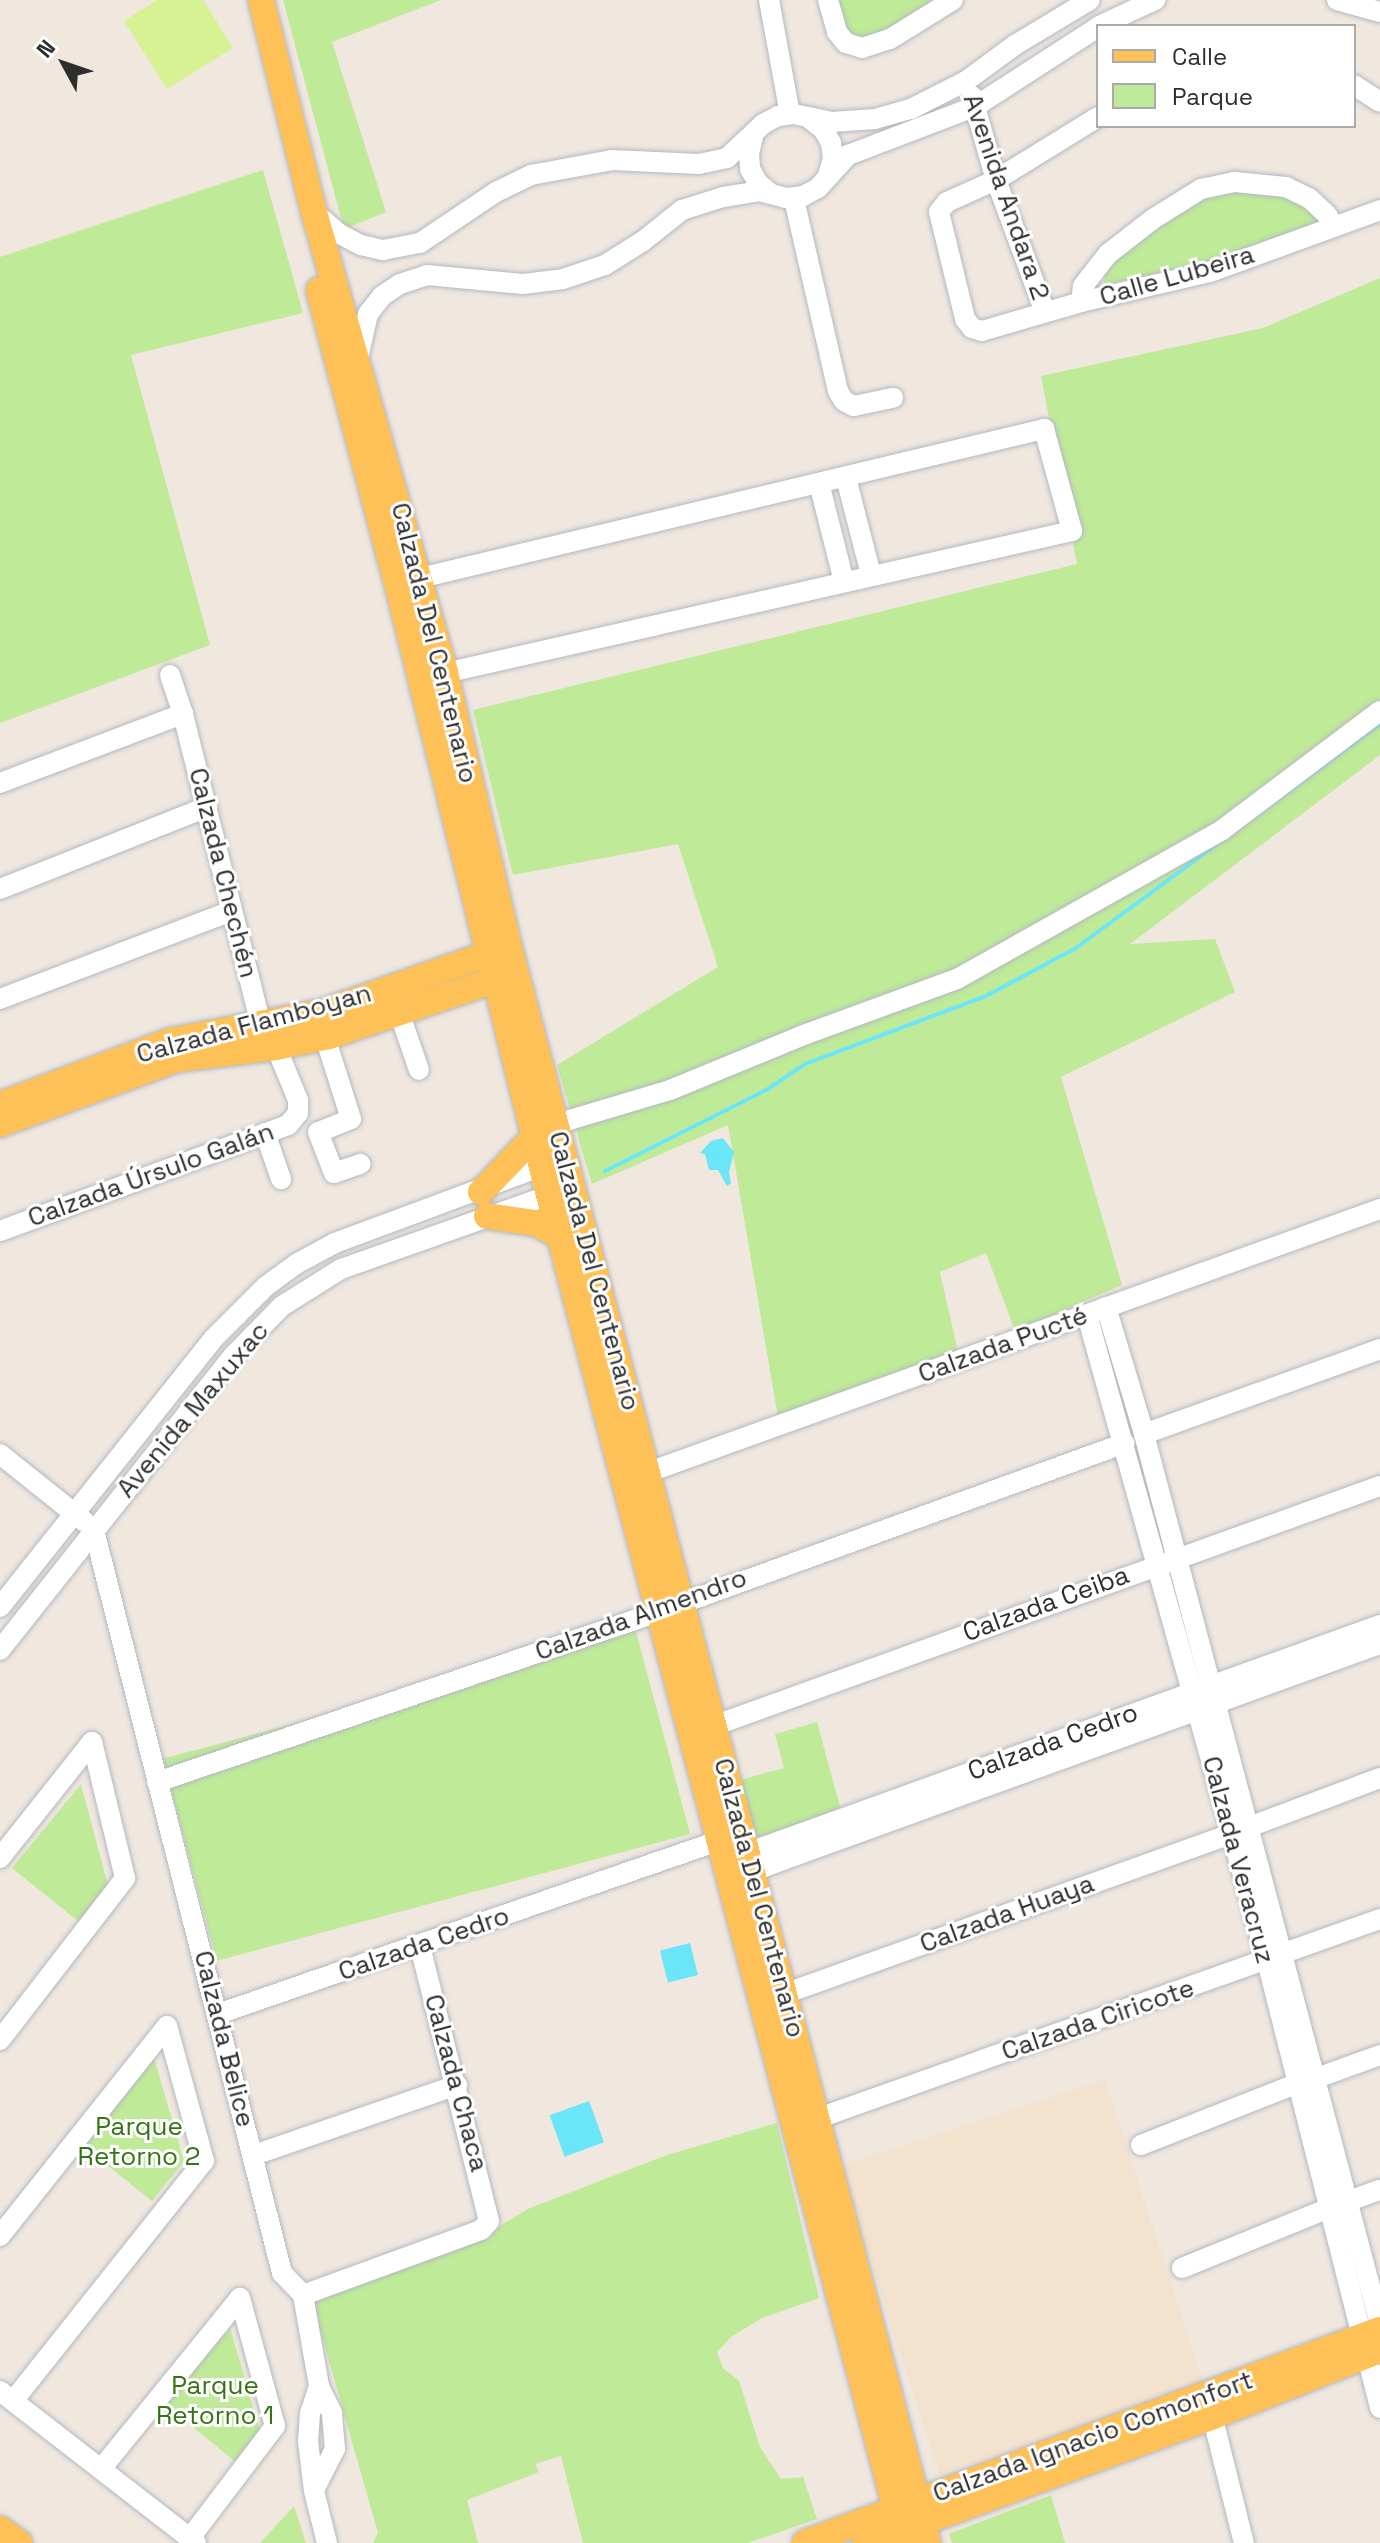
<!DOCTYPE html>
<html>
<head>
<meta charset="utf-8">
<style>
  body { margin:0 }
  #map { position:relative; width:1380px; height:2543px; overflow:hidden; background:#f0e7df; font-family:"Space Grotesk",sans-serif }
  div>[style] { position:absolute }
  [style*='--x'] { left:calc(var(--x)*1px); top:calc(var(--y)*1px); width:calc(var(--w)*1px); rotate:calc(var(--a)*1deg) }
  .education>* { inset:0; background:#f2e2ce; transform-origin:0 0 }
  .green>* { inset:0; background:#bfea98; transform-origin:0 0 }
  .pitch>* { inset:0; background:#d6f293 }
  .water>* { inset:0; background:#6be6f9; transform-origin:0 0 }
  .stream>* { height:4px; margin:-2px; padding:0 2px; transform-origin:2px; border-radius:2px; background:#6be6f9 }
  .roads { filter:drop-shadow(0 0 2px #b3b8c2) drop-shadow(0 0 2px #b3b8c2) }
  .minor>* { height:20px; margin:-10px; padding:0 10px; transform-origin:10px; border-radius:10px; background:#fff }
  .major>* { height:26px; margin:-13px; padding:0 13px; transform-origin:13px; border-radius:13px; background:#fdc157 }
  span { translate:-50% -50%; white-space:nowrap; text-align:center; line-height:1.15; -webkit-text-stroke:6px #fff; paint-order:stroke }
  .street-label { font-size:26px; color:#2e2e2e }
  .park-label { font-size:26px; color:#357415 }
  .legend { position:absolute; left:1096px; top:24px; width:260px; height:104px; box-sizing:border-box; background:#fff; border:2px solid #ababab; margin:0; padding:10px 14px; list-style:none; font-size:24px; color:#2e2e2e }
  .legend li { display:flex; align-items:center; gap:16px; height:40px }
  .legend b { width:40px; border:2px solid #ababab }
  .north { position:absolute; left:24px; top:24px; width:80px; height:80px; -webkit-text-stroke:6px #fff; paint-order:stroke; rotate:310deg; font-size:22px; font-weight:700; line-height:32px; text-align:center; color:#2e2e2e }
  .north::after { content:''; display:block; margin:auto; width:28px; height:36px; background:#2e2e2e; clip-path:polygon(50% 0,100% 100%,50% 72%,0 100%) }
</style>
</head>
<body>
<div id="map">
  <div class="education">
    <div style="left:1105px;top:2080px;width:324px;height:279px;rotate:72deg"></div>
  </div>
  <div class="green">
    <div style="clip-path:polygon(283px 0,441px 0,332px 42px,386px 212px,344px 229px)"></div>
    <div style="clip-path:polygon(834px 0,940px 0,874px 40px,853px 39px,842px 25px)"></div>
    <div style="clip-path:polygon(263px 170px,303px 313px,131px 355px,210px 645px,0 723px,0 257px)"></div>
    <div style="clip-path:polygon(1234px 186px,1300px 200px,1322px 215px,1320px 225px,1209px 265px,1104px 284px,1105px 269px,1156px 224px,1204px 195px)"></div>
    <div style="clip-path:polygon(1380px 278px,1380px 755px,1130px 944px,1215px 939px,1235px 992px,1061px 1077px,1122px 1285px,1015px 1331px,986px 1253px,940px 1272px,958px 1352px,779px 1423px,728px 1125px,592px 1184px,557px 1065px,718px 967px,678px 844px,513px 875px,473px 710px,1077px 564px,1041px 376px,1263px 328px)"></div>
    <div style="left:636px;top:1632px;width:209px;height:490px;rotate:75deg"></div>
    <div style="clip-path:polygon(817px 1722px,842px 1814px,756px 1838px,740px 1780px,784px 1768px,775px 1734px)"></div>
    <div style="clip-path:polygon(81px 1784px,108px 1886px,79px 1922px,12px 1868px)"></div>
    <div style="clip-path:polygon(154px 2058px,184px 2161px,152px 2201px,83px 2146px)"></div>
    <div style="clip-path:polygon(777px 2123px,819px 2298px,762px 2318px,731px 2337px,717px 2352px,723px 2368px,739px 2381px,760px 2447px,781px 2479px,803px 2477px,817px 2519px,748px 2543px,583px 2543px,561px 2456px,535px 2464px,539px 2472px,467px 2500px,478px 2543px,373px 2543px,378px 2533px,312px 2301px,489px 2238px,501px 2225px,530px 2208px,667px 2155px)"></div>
    <div style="clip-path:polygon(230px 2328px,261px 2434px,237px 2463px,166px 2405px)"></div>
    <div style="clip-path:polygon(1051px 2495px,1065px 2543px,952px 2543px,949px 2534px)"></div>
    <div style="clip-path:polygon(294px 2506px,306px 2543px,260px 2543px)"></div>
  </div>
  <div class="pitch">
    <div style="clip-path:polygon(157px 0,203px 0,233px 48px,167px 89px,124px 21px)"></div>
  </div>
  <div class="water">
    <div style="clip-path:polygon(723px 1138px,734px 1152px,729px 1172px,731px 1183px,727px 1186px,718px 1170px,709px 1170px,705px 1154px,700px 1153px,711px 1141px)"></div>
    <div style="left:690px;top:1943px;width:33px;height:31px;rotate:76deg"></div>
    <div style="left:589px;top:2101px;width:44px;height:42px;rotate:70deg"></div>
  </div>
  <div class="stream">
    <div style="--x:605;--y:1171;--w:182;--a:-26.7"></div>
    <div style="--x:768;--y:1089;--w:45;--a:-34"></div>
    <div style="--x:805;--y:1064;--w:193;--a:-20.6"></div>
    <div style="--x:986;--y:996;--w:102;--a:-28.1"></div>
    <div style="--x:1076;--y:948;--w:378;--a:-36.4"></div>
  </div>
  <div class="roads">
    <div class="minor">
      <div style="--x:769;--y:0;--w:116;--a:79.6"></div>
      <div style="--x:828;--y:0;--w:33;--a:74"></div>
      <div style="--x:837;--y:32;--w:14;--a:51"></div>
      <div style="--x:846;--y:43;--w:17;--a:17"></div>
      <div style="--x:862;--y:48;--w:29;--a:-18"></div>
      <div style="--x:890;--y:39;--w:74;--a:-31.8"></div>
      <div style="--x:1337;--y:0;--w:45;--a:15.6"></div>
      <div style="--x:1099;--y:26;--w:62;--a:-24.9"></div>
      <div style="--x:1354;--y:85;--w:31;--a:33"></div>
      <div style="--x:972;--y:96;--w:87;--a:74.1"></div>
      <div style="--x:996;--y:180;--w:141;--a:69.6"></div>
      <div style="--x:1098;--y:117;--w:120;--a:148.3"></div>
      <div style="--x:996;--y:180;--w:54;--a:155.8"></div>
      <div style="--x:947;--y:202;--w:13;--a:129"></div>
      <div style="--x:939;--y:212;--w:110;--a:76.3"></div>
      <div style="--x:965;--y:319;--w:11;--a:52"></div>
      <div style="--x:972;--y:328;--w:10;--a:17"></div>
      <div style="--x:982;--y:331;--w:103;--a:-16.3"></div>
      <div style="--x:1081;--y:302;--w:132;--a:-13.1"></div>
      <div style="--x:1210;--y:272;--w:181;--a:-20"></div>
      <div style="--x:810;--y:119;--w:16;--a:38"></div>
      <div style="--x:823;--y:129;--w:16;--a:60"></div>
      <div style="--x:831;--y:143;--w:16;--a:83"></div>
      <div style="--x:833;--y:159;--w:17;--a:107"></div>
      <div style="--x:753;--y:137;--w:16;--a:104"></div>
      <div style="--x:749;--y:153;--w:16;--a:86"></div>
      <div style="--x:750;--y:169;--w:16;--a:60"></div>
      <div style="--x:758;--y:183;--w:17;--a:40"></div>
      <div style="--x:794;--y:199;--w:197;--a:77.1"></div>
      <div style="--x:838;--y:391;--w:12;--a:59"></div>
      <div style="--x:844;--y:401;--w:11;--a:27"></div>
      <div style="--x:854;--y:406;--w:40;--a:-12"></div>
      <div style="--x:314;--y:212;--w:32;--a:41"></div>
      <div style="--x:338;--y:233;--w:26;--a:28"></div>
      <div style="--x:361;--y:245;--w:23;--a:13"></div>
      <div style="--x:383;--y:250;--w:38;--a:-11"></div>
      <div style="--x:420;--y:243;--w:92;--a:-33.9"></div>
      <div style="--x:496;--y:192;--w:39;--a:-26"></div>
      <div style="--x:531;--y:175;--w:82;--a:-10.5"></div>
      <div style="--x:612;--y:160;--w:87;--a:2.6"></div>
      <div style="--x:699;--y:164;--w:29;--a:-12"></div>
      <div style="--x:727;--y:158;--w:50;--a:-43.4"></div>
      <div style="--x:763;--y:124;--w:17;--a:-28"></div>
      <div style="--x:778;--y:116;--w:16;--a:-7"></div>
      <div style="--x:794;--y:114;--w:39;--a:12"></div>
      <div style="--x:832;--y:122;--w:43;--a:-4"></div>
      <div style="--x:875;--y:119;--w:37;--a:-16"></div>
      <div style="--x:911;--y:109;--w:62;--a:-27"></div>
      <div style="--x:966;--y:81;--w:61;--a:-36.3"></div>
      <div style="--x:1015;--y:45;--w:87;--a:-31"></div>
      <div style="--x:1081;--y:302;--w:16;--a:-83"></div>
      <div style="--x:1083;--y:286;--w:41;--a:-52"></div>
      <div style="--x:1108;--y:254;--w:57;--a:-37.9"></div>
      <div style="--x:1153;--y:219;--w:57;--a:-32"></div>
      <div style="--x:1201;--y:189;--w:35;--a:-12"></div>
      <div style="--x:1235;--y:182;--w:51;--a:5.6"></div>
      <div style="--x:1286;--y:187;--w:25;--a:26"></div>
      <div style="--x:1309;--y:198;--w:25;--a:43"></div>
      <div style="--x:1327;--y:215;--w:13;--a:61"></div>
      <div style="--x:358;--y:358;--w:45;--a:-77.2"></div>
      <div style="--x:368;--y:314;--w:23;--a:-52"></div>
      <div style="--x:382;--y:296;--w:22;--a:-34"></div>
      <div style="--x:400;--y:284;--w:28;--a:-18"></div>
      <div style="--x:427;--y:275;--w:96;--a:5.4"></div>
      <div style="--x:523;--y:284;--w:40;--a:-7.1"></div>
      <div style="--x:563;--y:279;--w:44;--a:-18.4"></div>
      <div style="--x:605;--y:265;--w:45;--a:-32.3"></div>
      <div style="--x:643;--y:241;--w:50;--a:-38.5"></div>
      <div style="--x:682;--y:210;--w:43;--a:-17.6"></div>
      <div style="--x:723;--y:197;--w:37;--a:-9"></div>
      <div style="--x:760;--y:191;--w:28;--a:15"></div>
      <div style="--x:787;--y:198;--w:16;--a:-7"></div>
      <div style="--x:803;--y:196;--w:17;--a:-28"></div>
      <div style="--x:818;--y:188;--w:45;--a:-47.7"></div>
      <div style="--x:848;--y:155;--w:137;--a:-20.9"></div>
      <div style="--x:976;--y:106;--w:145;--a:-32.9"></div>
      <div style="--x:846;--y:478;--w:100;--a:75.5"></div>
      <div style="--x:819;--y:483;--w:102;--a:75.8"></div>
      <div style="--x:420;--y:578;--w:642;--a:-13.43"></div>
      <div style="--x:1044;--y:429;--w:106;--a:74.6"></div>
      <div style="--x:1072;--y:531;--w:643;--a:167.24"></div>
      <div style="--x:0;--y:783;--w:196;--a:-20.7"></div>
      <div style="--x:0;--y:889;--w:223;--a:-21.6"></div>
      <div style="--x:0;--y:999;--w:248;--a:-20.8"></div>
      <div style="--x:399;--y:1012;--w:61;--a:71"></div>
      <div style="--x:325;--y:1037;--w:86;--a:72.4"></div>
      <div style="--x:351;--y:1119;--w:35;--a:158"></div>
      <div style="--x:318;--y:1132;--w:44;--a:68.7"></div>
      <div style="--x:334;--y:1173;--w:28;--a:-19"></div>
      <div style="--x:556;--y:1124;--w:119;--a:-16.6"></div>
      <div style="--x:670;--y:1090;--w:142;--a:-22.4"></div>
      <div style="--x:801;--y:1036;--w:166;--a:-20.1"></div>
      <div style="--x:957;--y:979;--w:304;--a:-29.3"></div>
      <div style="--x:1222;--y:830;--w:198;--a:-37"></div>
      <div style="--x:265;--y:1133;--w:49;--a:70.8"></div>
      <div style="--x:0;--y:1231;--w:307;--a:-20.2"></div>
      <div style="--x:288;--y:1125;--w:16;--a:-50"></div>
      <div style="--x:298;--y:1113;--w:13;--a:-90"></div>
      <div style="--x:298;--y:1100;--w:57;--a:-112.5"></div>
      <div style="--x:276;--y:1047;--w:27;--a:-124"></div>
      <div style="--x:261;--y:1025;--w:321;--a:-104.1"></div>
      <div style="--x:183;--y:714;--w:41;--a:-108.4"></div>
      <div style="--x:1106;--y:1307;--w:133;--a:73.3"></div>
      <div style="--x:1144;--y:1434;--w:921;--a:75.15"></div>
      <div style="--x:1087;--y:1315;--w:671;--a:74.43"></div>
      <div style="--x:1267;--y:1961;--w:461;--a:75.8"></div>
      <div style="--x:1144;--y:1434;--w:251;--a:-19.8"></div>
      <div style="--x:0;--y:1454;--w:109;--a:38.7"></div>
      <div style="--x:635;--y:1477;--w:792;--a:-19.79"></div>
      <div style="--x:94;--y:1530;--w:766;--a:75.8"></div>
      <div style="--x:282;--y:2273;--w:30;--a:46"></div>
      <div style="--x:303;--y:2295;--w:92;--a:80"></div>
      <div style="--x:319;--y:2386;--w:28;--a:108"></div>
      <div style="--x:310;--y:2413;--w:28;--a:94"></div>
      <div style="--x:308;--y:2441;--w:50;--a:83.2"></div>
      <div style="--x:314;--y:2491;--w:54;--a:76"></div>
      <div style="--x:0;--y:1607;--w:342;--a:-51.5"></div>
      <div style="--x:213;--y:1339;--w:75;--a:-45"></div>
      <div style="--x:266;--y:1286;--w:37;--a:-36"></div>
      <div style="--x:296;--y:1264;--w:44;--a:-28.3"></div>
      <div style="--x:335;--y:1243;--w:233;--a:-20.4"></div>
      <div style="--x:0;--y:1650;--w:375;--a:-51.6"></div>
      <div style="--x:233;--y:1356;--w:70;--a:-45.6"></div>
      <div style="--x:282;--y:1306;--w:70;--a:-32.1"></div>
      <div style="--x:341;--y:1269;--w:233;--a:-19.5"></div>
      <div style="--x:713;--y:1726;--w:709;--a:-19.79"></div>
      <div style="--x:157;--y:1782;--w:532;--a:-18.74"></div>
      <div style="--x:661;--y:1611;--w:493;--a:-19.9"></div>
      <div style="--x:1249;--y:1827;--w:140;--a:-20.5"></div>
      <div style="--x:0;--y:1858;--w:148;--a:-51.6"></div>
      <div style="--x:733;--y:1858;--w:688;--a:-19.81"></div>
      <div style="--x:739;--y:1876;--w:682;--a:-19.9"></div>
      <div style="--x:784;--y:1994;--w:474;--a:-19.7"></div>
      <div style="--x:218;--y:2014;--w:532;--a:-19.08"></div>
      <div style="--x:0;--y:2040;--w:205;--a:-52.3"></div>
      <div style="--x:125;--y:1878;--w:140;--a:-103.6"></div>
      <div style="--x:1314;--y:2079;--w:70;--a:-20"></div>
      <div style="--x:816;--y:2119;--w:598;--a:-19.53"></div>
      <div style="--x:1141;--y:2145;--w:169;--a:-21.5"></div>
      <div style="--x:254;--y:2155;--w:215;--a:-19"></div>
      <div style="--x:1349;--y:2201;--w:33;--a:-20"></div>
      <div style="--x:0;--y:2236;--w:268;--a:-51.5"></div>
      <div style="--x:1182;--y:2268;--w:159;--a:-22.2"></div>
      <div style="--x:303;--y:2295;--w:189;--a:-20.1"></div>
      <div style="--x:481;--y:2230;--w:12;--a:-48"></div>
      <div style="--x:489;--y:2221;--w:284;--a:-104.1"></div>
      <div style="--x:0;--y:2391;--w:248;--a:37.8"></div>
      <div style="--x:13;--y:2401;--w:307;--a:-51.5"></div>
      <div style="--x:204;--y:2161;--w:140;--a:-105.3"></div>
      <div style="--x:1209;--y:2403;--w:144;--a:76"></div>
      <div style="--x:101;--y:2469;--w:220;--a:-50.9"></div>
      <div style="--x:314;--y:2490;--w:46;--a:-62.9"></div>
      <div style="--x:335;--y:2449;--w:36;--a:-95"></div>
      <div style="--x:332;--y:2413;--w:30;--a:-116"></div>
      <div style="--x:190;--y:2538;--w:141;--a:-52.8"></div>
      <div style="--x:275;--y:2426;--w:133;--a:-105.3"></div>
    </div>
    <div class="major">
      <div style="--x:261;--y:0;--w:219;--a:76"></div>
      <div style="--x:314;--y:212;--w:479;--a:74.1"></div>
      <div style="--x:445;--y:673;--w:281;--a:76.9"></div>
      <div style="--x:509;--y:947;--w:1650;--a:75.29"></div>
      <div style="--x:319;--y:290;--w:310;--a:75.1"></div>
      <div style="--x:399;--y:590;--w:623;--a:76.08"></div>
      <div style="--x:549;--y:1195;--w:1394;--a:75.21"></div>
      <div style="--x:0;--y:1105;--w:182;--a:-20.6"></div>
      <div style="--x:170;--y:1041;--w:156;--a:-10.7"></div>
      <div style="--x:323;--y:1012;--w:194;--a:-19.3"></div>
      <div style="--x:0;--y:1124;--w:189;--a:-20.2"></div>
      <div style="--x:177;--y:1059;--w:100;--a:-6.9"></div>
      <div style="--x:276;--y:1047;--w:54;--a:-11.7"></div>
      <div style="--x:329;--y:1036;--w:194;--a:-18.6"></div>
      <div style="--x:481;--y:1192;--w:78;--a:-46"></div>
      <div style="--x:487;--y:1216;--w:49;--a:8.3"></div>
      <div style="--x:535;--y:1223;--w:29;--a:27"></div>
      <div style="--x:0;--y:2529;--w:24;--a:36"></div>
      <div style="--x:805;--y:2543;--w:613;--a:-20.33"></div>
      <div style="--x:865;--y:2543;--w:368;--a:-20"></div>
      <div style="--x:1211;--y:2417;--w:182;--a:-21.6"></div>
    </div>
  </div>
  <div class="street-label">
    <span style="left:1006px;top:197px;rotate:71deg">Avenida Andara 2</span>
    <span style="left:1177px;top:276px;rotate:-16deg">Calle Lubeira</span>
    <span style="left:434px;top:643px;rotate:76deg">Calzada Del Centenario</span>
    <span style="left:223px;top:873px;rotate:76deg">Calzada Chechén</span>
    <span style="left:254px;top:1024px;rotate:-15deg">Calzada Flamboyan</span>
    <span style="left:151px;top:1175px;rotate:-20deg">Calzada Úrsulo Galán</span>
    <span style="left:594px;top:1271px;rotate:75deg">Calzada Del Centenario</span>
    <span style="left:1003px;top:1345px;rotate:-20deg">Calzada Pucté</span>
    <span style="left:193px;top:1410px;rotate:-50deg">Avenida Maxuxac</span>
    <span style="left:1046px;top:1604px;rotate:-20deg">Calzada Ceiba</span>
    <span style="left:641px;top:1615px;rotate:-20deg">Calzada Almendro</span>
    <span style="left:1053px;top:1742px;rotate:-20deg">Calzada Cedro</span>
    <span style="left:1238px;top:1860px;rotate:75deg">Calzada Veracruz</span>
    <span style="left:759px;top:1898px;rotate:75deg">Calzada Del Centenario</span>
    <span style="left:1007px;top:1914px;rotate:-20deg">Calzada Huaya</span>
    <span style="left:424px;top:1944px;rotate:-19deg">Calzada Cedro</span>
    <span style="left:1098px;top:2020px;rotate:-19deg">Calzada Ciricote</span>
    <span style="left:224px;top:2039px;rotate:76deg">Calzada Belice</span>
    <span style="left:456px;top:2083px;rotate:75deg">Calzada Chaca</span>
    <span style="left:1093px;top:2437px;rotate:-20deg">Calzada Ignacio Comonfort</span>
  </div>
  <div class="park-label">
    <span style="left:139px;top:2142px">Parque<br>Retorno 2</span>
    <span style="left:215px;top:2401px">Parque<br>Retorno 1</span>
  </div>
  <ul class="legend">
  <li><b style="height:10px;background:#fdc157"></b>Calle</li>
  <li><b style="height:22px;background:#bfea98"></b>Parque</li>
  </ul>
  <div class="north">N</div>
</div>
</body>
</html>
